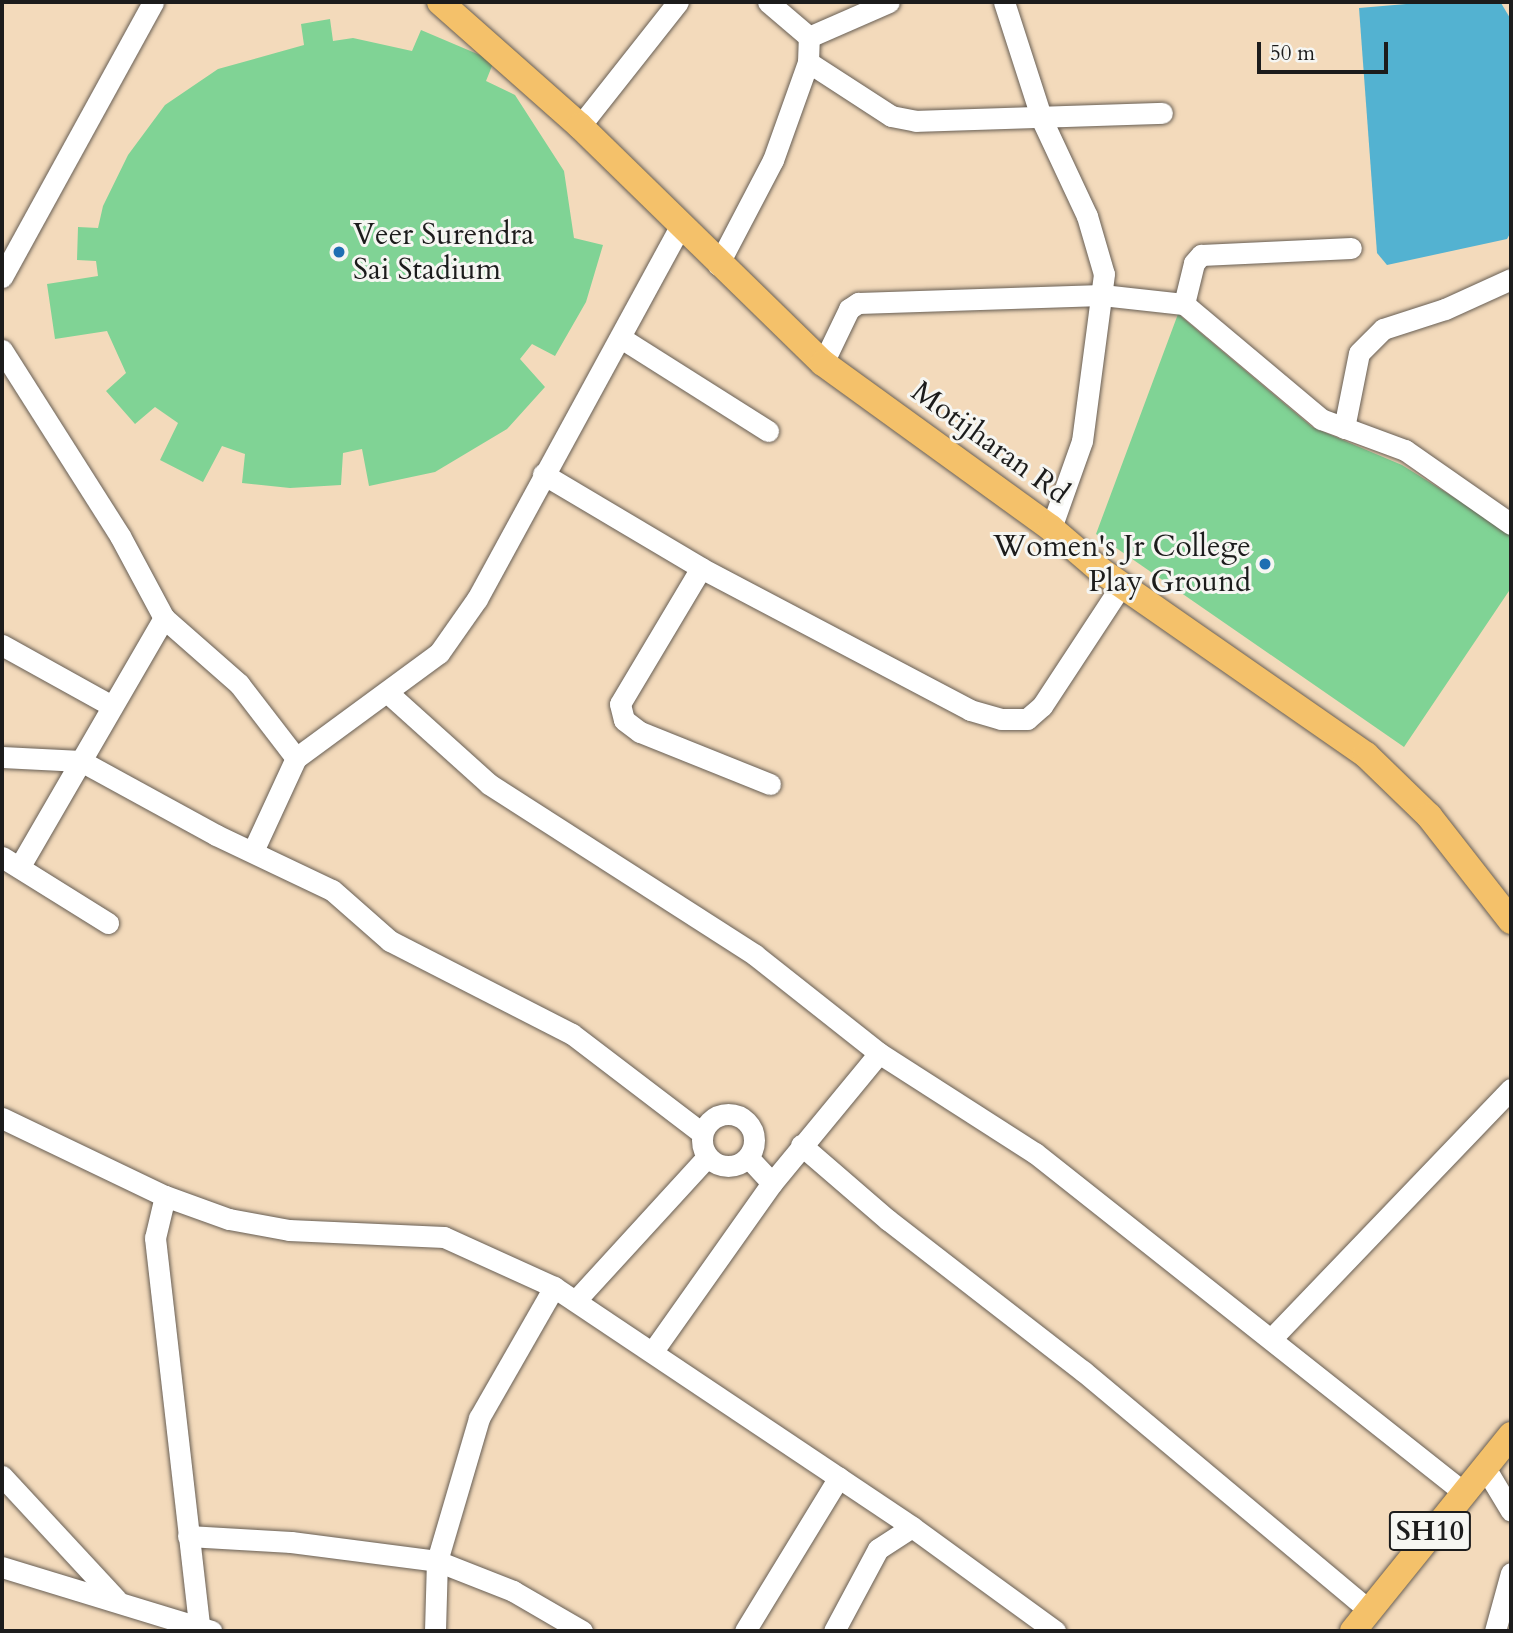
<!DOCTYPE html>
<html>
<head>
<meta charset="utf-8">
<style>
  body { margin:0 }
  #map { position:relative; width:1513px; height:1633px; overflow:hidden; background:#f3dabb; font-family:Cardo,serif }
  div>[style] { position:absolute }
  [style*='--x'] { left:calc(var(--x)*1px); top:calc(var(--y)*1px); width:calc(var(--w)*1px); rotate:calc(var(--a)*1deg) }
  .green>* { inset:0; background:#80d395 }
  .water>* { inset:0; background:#53b2d1 }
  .roads { filter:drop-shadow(0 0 2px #675e54) drop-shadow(0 0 2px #675e54) }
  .minor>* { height:21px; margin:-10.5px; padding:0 10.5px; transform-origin:10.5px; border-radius:10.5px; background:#fff }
  .minor>.ring { margin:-10.5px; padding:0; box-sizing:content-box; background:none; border:21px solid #fff; border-radius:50% }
  .major>* { height:26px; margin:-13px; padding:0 13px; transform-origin:13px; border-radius:13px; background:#f4c16a }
  .dots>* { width:19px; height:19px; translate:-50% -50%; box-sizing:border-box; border:4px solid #f6f6f2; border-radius:50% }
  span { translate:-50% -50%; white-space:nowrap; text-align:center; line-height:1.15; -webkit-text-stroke:6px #f6f6f2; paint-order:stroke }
  .shield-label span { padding:2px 5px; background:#f6f6f2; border:2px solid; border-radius:5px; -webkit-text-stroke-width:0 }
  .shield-label { font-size:28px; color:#1c1c1c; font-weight:700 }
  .poi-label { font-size:30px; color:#1c1c1c }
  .left { translate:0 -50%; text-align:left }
  .right { translate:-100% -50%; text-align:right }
  .street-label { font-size:30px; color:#1c1c1c }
  .frame { position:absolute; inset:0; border:4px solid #1c1c1c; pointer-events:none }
  .scale { position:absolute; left:1257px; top:42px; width:131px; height:32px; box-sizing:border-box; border:4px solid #1c1c1c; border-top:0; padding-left:9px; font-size:21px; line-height:24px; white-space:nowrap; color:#1c1c1c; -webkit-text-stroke:5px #f6f6f2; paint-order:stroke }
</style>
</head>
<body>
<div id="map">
  <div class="green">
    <div style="clip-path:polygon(330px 19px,333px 41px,353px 38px,412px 51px,421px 30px,494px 61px,486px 81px,515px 95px,564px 171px,574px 238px,603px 245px,586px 302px,555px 356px,532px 344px,520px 359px,545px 387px,507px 429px,435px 472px,369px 486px,362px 449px,343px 453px,341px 485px,290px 488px,242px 483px,245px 454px,222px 446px,203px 482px,160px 460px,178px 423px,155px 407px,135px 424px,106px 391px,126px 373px,107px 331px,55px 339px,47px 284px,98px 276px,96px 261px,77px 260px,78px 227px,98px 228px,103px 206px,128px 155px,165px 105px,218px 69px,304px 45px,301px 24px)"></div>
    <div style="clip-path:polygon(1178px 314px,1312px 427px,1402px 465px,1511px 533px,1511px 588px,1404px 747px,1096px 534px)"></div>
  </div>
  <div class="water">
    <div style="clip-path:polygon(1418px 3px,1501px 3px,1510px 18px,1511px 232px,1507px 239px,1387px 265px,1377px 253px,1359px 8px)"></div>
  </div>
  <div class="roads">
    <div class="minor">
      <div style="--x:768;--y:2;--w:54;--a:40.5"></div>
      <div style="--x:1004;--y:2;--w:124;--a:72.1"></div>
      <div style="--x:1042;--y:120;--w:106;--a:64.9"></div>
      <div style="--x:1087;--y:216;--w:60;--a:73.7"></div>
      <div style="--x:1104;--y:274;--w:168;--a:97.5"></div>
      <div style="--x:1082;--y:441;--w:92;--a:109.6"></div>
      <div style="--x:808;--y:62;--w:99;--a:33"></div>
      <div style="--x:891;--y:116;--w:25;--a:11"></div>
      <div style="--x:916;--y:121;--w:246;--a:-1.9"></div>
      <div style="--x:580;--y:126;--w:158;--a:-51.7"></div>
      <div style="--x:718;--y:265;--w:119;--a:-62.4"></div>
      <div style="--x:773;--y:160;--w:104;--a:-70.3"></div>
      <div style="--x:808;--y:62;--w:25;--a:-88"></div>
      <div style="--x:809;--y:37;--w:87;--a:-23.6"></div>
      <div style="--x:2;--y:277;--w:314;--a:-61.2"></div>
      <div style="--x:1184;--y:304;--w:42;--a:-76.3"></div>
      <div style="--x:1194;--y:263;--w:11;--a:-49"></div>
      <div style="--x:1201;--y:255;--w:150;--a:-2.7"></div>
      <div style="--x:621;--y:338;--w:174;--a:32.3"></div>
      <div style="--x:2;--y:350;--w:220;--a:57.6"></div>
      <div style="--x:120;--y:536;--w:93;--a:61.8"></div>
      <div style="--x:164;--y:618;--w:100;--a:41.3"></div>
      <div style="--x:239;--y:684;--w:93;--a:52.4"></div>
      <div style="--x:823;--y:363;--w:60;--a:-64.3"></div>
      <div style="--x:849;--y:309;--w:11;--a:-34"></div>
      <div style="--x:858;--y:303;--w:244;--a:-1.9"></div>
      <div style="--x:1102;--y:295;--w:82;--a:6.3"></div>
      <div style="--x:1184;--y:304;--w:179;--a:40"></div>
      <div style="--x:1321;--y:419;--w:90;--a:20.3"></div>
      <div style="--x:1405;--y:450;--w:129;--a:34.9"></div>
      <div style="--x:1344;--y:428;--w:76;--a:-78.7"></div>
      <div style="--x:1359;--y:353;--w:34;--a:-45"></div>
      <div style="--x:1383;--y:329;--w:65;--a:-17.9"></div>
      <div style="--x:1445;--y:309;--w:72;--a:-24.4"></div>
      <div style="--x:543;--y:474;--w:184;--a:30.7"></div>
      <div style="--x:701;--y:568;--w:304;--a:27.8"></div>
      <div style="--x:970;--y:710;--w:32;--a:16"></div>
      <div style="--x:1001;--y:719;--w:26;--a:0"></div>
      <div style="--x:1027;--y:719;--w:20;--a:-41"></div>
      <div style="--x:1042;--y:706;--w:146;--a:-56.7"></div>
      <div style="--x:701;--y:568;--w:158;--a:120.8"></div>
      <div style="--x:620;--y:704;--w:16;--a:76"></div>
      <div style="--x:624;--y:720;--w:20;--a:37"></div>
      <div style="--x:640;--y:732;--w:140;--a:21.8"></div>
      <div style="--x:2;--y:645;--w:126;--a:29"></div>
      <div style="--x:388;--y:693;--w:136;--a:42"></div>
      <div style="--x:489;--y:784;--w:316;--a:32.7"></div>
      <div style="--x:755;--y:955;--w:158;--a:38.3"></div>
      <div style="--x:879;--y:1053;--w:185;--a:32.7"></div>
      <div style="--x:1035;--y:1153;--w:545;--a:38.36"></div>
      <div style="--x:2;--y:757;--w:79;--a:2.9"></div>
      <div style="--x:81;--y:761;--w:154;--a:28.7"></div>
      <div style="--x:216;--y:835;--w:128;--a:25.4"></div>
      <div style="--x:332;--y:890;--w:77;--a:41.3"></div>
      <div style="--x:390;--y:941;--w:204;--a:27.1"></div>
      <div style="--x:572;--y:1034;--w:163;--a:37.3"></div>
      <div style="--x:253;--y:851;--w:102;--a:-65.2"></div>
      <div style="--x:296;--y:758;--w:177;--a:-36.3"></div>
      <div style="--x:439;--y:653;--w:66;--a:-54.9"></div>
      <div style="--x:477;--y:599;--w:424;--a:-61.4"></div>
      <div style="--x:2;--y:857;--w:125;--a:31.9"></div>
      <div style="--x:20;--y:866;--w:287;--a:-59.9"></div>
      <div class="ring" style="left:702px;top:1114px;width:31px;height:31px"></div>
      <div style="--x:2;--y:1118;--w:181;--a:25.6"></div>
      <div style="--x:165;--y:1196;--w:68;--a:19.8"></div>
      <div style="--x:229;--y:1219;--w:61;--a:10.4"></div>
      <div style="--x:289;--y:1230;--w:155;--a:2.6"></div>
      <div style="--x:444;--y:1237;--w:121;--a:24.4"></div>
      <div style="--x:554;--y:1287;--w:431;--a:33.8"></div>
      <div style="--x:912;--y:1527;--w:177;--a:36"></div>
      <div style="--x:801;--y:1145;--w:115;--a:40.8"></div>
      <div style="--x:888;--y:1220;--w:247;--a:37.8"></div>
      <div style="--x:1083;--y:1371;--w:373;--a:39.9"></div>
      <div style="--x:772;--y:1183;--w:168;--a:-50.5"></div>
      <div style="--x:165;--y:1196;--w:43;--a:103.4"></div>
      <div style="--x:155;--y:1238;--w:391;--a:83.5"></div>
      <div style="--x:577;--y:1299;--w:193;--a:-47.5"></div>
      <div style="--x:1272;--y:1338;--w:345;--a:-46.2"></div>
      <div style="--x:653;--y:1351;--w:206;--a:-54.7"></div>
      <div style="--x:772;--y:1183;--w:34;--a:-133"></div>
      <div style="--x:1484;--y:1466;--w:52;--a:59"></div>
      <div style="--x:2;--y:1476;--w:168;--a:47.2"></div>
      <div style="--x:188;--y:1536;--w:103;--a:3.3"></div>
      <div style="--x:291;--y:1542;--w:147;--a:7.4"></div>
      <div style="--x:437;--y:1561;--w:82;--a:21.5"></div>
      <div style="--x:513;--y:1591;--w:80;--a:30.1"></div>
      <div style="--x:2;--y:1567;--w:219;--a:17"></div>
      <div style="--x:435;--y:1631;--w:70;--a:-88.4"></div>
      <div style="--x:437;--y:1561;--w:149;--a:-73.6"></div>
      <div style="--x:479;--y:1418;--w:151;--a:-60.2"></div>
      <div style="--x:745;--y:1631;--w:180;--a:-58.6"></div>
      <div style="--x:834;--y:1631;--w:93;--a:-61.8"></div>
      <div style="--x:878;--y:1549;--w:40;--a:-32.9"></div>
      <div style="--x:1495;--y:1631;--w:60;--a:-74.6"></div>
    </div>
    <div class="major">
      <div style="--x:440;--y:2;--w:187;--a:41.5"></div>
      <div style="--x:580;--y:126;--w:339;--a:44.3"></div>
      <div style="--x:823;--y:363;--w:281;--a:35.9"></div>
      <div style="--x:1051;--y:528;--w:65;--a:40.6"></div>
      <div style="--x:1100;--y:570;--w:324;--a:34.8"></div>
      <div style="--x:1366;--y:755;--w:88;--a:44.1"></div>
      <div style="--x:1429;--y:816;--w:133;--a:52"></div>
      <div style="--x:1353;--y:1631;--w:252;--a:-51.1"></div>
    </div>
  </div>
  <div class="dots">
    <div style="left:339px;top:252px;background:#1f6fb2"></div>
    <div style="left:1265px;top:564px;background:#1f6fb2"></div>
  </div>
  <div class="shield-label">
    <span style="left:1430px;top:1531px">SH10</span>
  </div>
  <div class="poi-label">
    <span class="left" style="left:353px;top:252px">Veer Surendra<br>Sai Stadium</span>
    <span class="right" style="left:1251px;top:564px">Women's Jr College<br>Play Ground</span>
  </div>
  <div class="street-label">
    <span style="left:990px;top:443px;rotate:36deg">Motijharan Rd</span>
  </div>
  <div class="frame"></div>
  <div class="scale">50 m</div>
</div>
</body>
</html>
